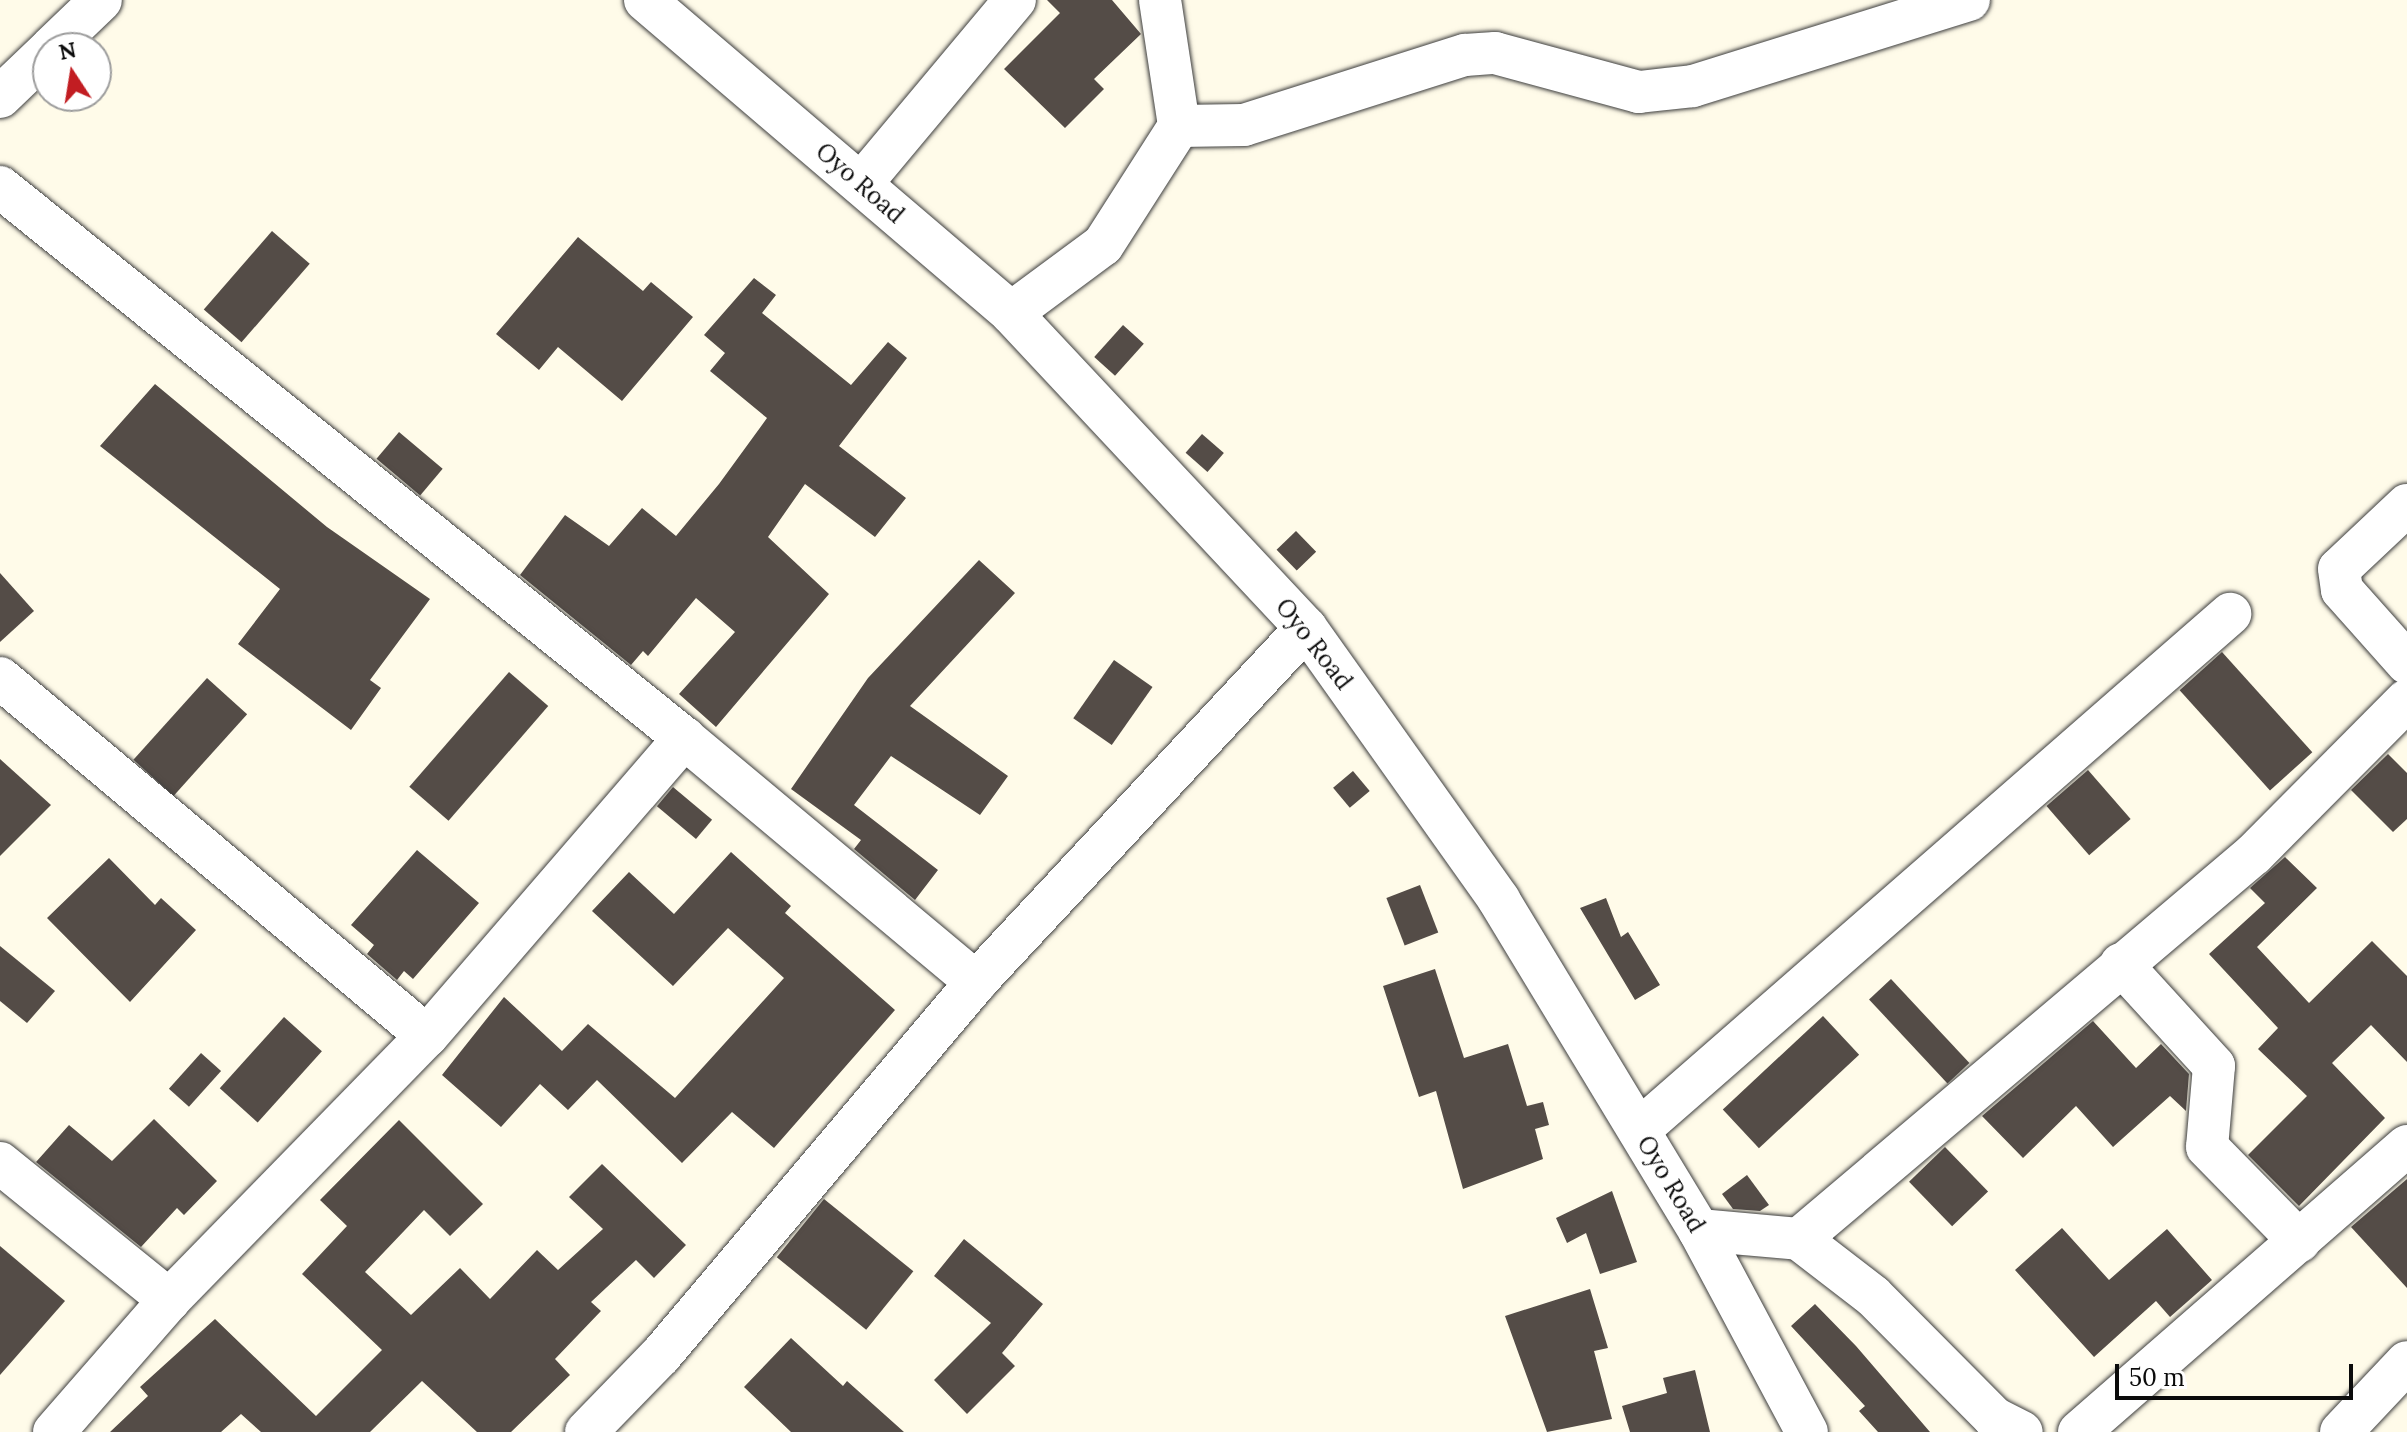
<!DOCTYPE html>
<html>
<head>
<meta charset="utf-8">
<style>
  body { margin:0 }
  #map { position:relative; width:2407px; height:1432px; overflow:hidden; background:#fffbe9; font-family:Lora,serif }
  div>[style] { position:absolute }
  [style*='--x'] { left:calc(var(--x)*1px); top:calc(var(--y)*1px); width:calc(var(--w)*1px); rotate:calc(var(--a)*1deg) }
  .building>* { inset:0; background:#544c47; transform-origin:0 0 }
  .roads { filter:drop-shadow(0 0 2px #3e3e3e) drop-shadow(0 0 2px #3e3e3e) }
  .minor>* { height:42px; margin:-21px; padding:0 21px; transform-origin:21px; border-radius:21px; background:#fff }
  span { translate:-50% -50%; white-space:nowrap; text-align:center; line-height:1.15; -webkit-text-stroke:8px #fff; paint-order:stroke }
  .street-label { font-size:24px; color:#0b0b0b }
  .north { position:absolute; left:32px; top:32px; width:80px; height:80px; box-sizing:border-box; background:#fff; border:2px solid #9d9d9d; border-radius:50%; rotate:348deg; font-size:22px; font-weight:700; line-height:32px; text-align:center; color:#0b0b0b }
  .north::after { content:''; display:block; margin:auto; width:28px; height:36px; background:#c21d22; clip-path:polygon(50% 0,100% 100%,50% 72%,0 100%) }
  .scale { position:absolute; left:2115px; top:1364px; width:238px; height:36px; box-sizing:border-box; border:4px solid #0b0b0b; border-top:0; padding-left:10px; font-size:24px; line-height:28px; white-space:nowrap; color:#0b0b0b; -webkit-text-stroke:6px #fff; paint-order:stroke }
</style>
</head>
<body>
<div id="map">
  <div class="building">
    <div style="clip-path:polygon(1047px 0,1112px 0,1141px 34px,1094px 79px,1104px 89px,1065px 128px,1004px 69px,1060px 13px)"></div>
    <div style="left:272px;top:231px;width:50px;height:104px;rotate:41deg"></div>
    <div style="clip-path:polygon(578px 237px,643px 291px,651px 282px,693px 317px,622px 401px,558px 347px,539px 370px,496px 334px)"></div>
    <div style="clip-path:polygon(754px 278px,776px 295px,762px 313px,851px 385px,888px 342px,907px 358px,839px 446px,906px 498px,875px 537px,805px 484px,768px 537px,829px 594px,716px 727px,679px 694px,735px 632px,696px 598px,648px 656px,643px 651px,631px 665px,520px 575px,565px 515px,609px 546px,642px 508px,676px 536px,719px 484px,767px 418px,710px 371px,725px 353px,704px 335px)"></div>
    <div style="left:1123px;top:325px;width:28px;height:43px;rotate:42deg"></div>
    <div style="clip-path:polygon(155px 384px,327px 527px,430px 599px,370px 680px,381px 688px,351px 730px,238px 644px,280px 589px,100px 446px)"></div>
    <div style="left:399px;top:432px;width:57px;height:35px;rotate:40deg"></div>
    <div style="left:1202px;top:434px;width:29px;height:25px;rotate:41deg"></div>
    <div style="left:1296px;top:531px;width:29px;height:27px;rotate:46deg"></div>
    <div style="clip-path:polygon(979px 560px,1015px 593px,910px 706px,1008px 776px,980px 815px,891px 756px,854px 805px,938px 870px,915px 900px,854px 849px,861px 840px,791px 789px,868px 678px)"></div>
    <div style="clip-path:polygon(0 573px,34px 611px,0 642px)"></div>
    <div style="left:2222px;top:652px;width:135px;height:57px;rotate:48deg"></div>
    <div style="left:1114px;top:660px;width:47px;height:71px;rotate:35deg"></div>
    <div style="left:509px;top:672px;width:52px;height:152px;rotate:41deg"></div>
    <div style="left:207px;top:678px;width:54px;height:110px;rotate:42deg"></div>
    <div style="clip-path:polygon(2388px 754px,2407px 773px,2407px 819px,2393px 832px,2351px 790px)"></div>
    <div style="clip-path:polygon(0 759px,51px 805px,0 856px)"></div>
    <div style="left:2088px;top:770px;width:65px;height:55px;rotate:49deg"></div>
    <div style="left:1353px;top:771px;width:26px;height:26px;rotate:50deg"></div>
    <div style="left:673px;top:787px;width:51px;height:25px;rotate:40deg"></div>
    <div style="clip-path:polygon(417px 850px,479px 903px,413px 979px,404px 971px,397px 980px,367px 954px,374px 945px,351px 925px)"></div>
    <div style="clip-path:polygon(731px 852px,791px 906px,785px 913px,895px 1010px,774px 1148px,732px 1112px,682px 1163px,597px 1080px,568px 1110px,540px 1084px,501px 1127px,442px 1075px,504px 997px,562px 1051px,588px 1024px,675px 1098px,784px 978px,728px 928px,673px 986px,592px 911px,629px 872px,674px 914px)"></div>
    <div style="clip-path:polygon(2285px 857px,2317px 888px,2257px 947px,2309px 1003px,2372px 941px,2407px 976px,2407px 1062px,2371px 1025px,2332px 1063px,2385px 1118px,2299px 1206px,2248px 1155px,2307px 1096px,2258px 1049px,2278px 1028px,2209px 954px,2265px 903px,2250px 888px)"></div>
    <div style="clip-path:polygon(109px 858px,155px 905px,161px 898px,196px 930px,130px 1002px,47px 918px)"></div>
    <div style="left:1420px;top:885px;width:51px;height:36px;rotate:69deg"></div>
    <div style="clip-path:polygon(1606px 898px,1621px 937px,1628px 932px,1660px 985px,1635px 1000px,1580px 908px)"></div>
    <div style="clip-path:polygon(0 946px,55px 991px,27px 1023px,0 1001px)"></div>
    <div style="clip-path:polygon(1435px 969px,1464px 1058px,1508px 1044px,1527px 1106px,1543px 1102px,1549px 1125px,1535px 1129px,1543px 1159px,1463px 1189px,1436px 1091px,1419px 1097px,1383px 986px)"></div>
    <div style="left:1891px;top:979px;width:115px;height:30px;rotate:47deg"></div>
    <div style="left:1823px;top:1016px;width:53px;height:137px;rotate:47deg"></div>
    <div style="left:284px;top:1017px;width:51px;height:96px;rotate:42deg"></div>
    <div style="clip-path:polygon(2093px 1021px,2136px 1068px,2161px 1044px,2189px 1074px,2186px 1111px,2170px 1096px,2113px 1147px,2076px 1106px,2023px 1158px,1982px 1116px)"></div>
    <div style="left:201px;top:1053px;width:27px;height:48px;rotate:42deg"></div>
    <div style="clip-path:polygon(154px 1119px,217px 1181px,184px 1215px,177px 1208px,141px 1247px,36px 1162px,69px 1125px,112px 1161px)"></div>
    <div style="clip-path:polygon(399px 1120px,483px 1204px,450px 1236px,424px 1210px,365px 1272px,411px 1315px,460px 1268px,490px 1299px,537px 1250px,558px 1270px,603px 1229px,569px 1197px,602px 1164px,686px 1245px,654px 1278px,636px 1260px,591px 1302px,601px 1311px,555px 1359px,570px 1375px,511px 1432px,477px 1432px,422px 1381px,370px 1432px,261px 1432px,241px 1414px,221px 1432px,110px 1432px,148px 1396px,140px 1387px,215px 1319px,316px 1416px,382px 1350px,302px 1274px,347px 1226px,320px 1200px)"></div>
    <div style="left:1945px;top:1147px;width:62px;height:50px;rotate:46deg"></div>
    <div style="clip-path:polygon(1747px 1175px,1769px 1205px,1760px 1211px,1733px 1209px,1722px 1194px)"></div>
    <div style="clip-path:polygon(2407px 1179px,2407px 1288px,2351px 1227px)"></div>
    <div style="clip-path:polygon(1612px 1191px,1637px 1262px,1600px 1274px,1586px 1233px,1567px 1243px,1556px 1218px)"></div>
    <div style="left:824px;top:1199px;width:115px;height:75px;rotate:39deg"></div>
    <div style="clip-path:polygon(2062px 1228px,2109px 1280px,2167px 1229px,2212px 1280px,2170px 1317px,2156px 1301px,2094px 1357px,2015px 1270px)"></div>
    <div style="clip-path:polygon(964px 1239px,1043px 1304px,1002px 1353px,1015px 1366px,967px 1414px,934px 1380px,991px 1323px,934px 1276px)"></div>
    <div style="clip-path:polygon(0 1246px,65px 1301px,0 1375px)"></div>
    <div style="clip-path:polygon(1590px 1289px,1608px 1348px,1594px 1351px,1612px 1419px,1547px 1432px,1505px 1316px)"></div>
    <div style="clip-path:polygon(1815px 1304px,1856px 1346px,1930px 1432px,1878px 1432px,1859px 1411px,1865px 1406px,1791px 1326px)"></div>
    <div style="clip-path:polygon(791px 1338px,843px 1386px,847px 1381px,904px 1432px,791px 1432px,744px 1387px)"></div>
    <div style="clip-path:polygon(1695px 1370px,1710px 1432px,1630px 1432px,1622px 1406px,1667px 1393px,1663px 1378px)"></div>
  </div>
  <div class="roads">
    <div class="minor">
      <div style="--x:645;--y:0;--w:482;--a:40.5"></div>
      <div style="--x:1011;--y:313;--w:432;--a:46.9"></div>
      <div style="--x:1306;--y:628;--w:334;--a:54.6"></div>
      <div style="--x:1499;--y:900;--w:386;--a:58.8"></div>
      <div style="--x:1699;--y:1230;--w:229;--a:61.9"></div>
      <div style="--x:1160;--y:0;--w:127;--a:81.4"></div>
      <div style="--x:51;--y:48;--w:69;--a:-43.8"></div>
      <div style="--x:0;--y:97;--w:66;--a:-43.8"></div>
      <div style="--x:861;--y:184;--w:240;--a:-50.1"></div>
      <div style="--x:0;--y:187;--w:878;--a:38.85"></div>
      <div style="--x:1011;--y:313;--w:114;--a:-36.5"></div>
      <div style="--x:1103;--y:245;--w:141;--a:-57.4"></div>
      <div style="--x:1179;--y:126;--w:65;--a:-0.9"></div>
      <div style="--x:1244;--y:125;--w:232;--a:-17.6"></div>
      <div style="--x:1465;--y:55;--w:30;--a:-4"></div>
      <div style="--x:1495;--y:53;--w:149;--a:15.2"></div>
      <div style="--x:1639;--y:92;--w:54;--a:-6.3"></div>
      <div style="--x:1693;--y:86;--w:289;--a:-17.3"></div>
      <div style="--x:2407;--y:505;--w:93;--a:136.7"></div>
      <div style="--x:2339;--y:569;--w:21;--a:82"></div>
      <div style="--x:2342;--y:590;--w:98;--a:48.3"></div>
      <div style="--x:0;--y:678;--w:557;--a:39.98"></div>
      <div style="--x:2121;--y:964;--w:138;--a:47.6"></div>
      <div style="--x:2214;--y:1066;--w:81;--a:94.9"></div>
      <div style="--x:2207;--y:1147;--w:132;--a:45.6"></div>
      <div style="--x:1639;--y:1130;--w:785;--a:-41.12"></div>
      <div style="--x:0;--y:1163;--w:218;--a:39"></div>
      <div style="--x:1699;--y:1230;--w:100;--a:5.1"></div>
      <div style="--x:1799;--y:1239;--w:93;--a:37.6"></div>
      <div style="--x:1873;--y:1296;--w:172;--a:45.2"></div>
      <div style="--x:1994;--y:1418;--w:31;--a:27"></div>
      <div style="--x:1799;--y:1239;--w:596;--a:-40.24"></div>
      <div style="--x:2254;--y:854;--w:217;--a:-45.2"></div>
      <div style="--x:54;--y:1432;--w:175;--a:-48.9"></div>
      <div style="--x:169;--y:1300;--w:369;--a:-45.7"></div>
      <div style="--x:427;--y:1036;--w:394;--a:-49.2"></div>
      <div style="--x:684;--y:738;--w:381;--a:39.9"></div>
      <div style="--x:586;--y:1432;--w:107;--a:-45.8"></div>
      <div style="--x:661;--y:1355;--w:488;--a:-49.8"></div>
      <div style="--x:976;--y:982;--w:484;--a:-47"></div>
      <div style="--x:2079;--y:1432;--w:435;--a:-41.1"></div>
      <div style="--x:2341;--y:1432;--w:96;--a:-46.7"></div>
    </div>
  </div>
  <div class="street-label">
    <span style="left:860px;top:183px;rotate:41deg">Oyo Road</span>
    <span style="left:1314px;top:644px;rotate:52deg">Oyo Road</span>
    <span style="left:1671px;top:1184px;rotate:59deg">Oyo Road</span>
  </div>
  <div class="north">N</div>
  <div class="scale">50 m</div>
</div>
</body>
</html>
